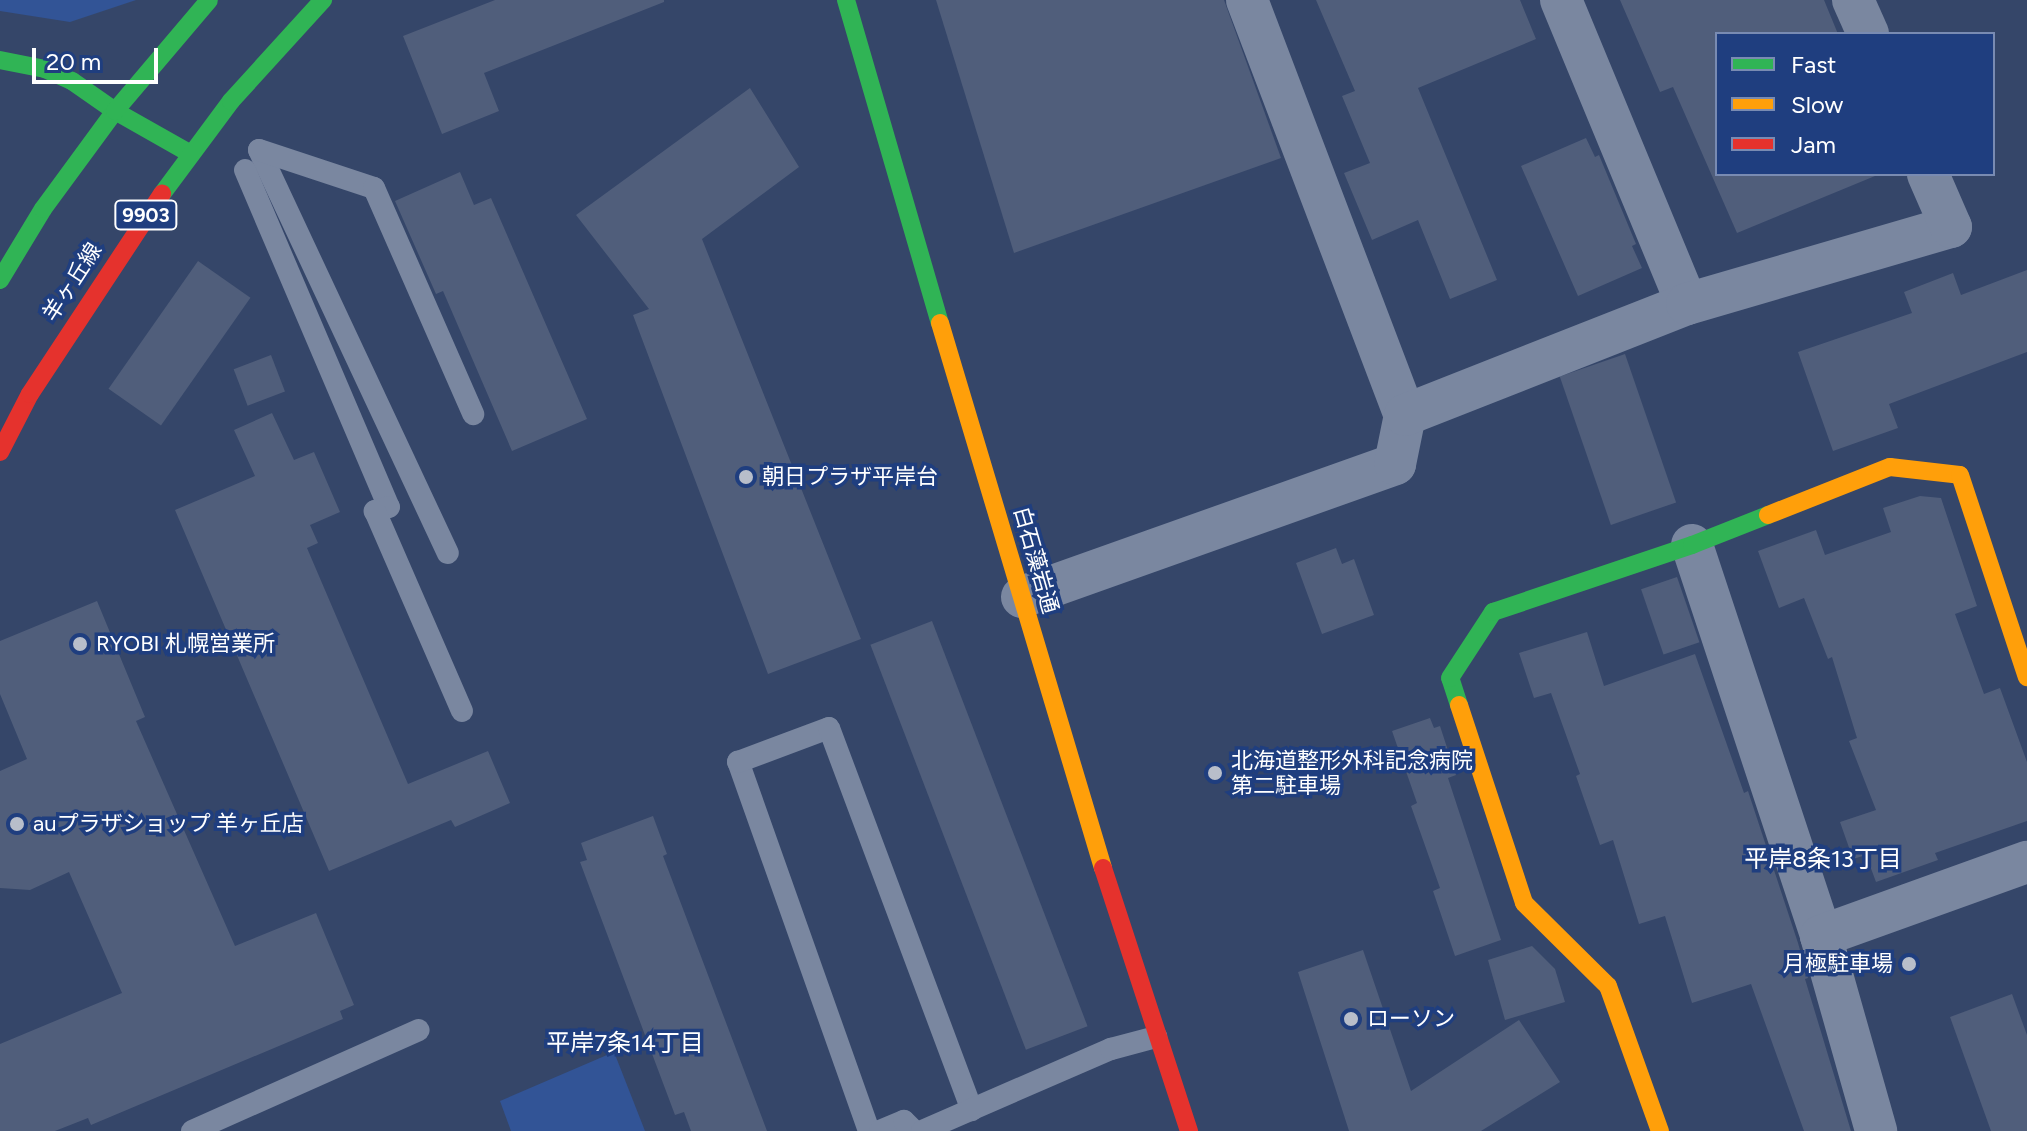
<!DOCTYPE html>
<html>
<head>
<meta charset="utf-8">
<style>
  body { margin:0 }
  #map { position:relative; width:2027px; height:1131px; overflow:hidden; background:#354669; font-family:Figtree,"Noto Sans JP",sans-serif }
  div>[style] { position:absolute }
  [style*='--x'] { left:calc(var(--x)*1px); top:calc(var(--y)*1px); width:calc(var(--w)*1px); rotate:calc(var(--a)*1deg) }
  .green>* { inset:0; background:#325496 }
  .building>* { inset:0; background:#505e7b; transform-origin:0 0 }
  .lane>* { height:22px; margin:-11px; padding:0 11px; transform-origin:11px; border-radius:11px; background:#7a87a0 }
  .street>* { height:42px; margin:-21px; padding:0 21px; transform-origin:21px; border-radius:21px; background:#7a87a0 }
  .fast>* { height:18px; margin:-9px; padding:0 9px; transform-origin:9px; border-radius:9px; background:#30b455 }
  .slow>* { height:18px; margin:-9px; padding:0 9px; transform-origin:9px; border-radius:9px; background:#ff9f0a }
  .jam>* { height:18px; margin:-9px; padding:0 9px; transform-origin:9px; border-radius:9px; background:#e5322d }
  .dots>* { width:22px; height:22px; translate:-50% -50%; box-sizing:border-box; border:4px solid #1f3e7f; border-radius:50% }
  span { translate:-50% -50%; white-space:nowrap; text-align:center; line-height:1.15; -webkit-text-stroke:7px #1f3e7f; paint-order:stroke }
  .shield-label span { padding:2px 6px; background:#1f3e7f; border:2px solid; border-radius:6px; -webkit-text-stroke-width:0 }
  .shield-label { font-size:20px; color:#fff; font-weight:700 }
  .street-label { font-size:22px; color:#fff }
  .poi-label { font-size:22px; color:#fff }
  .left { translate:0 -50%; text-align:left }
  .right { translate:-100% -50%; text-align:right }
  .neighbourhood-label { font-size:24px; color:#fff }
  .legend { position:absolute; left:1715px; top:32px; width:280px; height:144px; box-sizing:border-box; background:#1f3e7f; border:2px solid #798bb2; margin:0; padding:10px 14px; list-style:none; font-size:24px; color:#fff }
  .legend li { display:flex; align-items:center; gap:16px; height:40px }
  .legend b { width:40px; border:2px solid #798bb2 }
  .scale { position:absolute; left:32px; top:48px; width:126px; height:36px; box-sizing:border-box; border:4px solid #fff; border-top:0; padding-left:10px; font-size:24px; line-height:28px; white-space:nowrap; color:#fff; -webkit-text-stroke:6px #1f3e7f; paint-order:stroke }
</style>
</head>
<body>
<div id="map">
  <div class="green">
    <div style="clip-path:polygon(0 0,136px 0,70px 22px,0 11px)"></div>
    <div style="clip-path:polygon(614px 1052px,645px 1131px,511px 1131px,500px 1101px)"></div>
  </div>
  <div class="building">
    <div style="clip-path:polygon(495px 0,664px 0,664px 2px,484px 73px,499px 111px,442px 134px,403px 36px)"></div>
    <div style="clip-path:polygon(936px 0,1224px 0,1281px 158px,1014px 253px)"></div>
    <div style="clip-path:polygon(1316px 0,1520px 0,1536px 39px,1418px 88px,1497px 280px,1450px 299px,1418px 220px,1372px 240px,1344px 173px,1370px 163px,1342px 96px,1355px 91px)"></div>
    <div style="clip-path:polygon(1620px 0,1824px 0,1838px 34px,1717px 34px,1717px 174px,1875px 176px,1737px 233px,1673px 87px,1660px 92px)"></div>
    <div style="clip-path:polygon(750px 88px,799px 167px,702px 239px,861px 639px,768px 674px,633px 315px,649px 309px,576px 215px)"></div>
    <div style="clip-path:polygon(1586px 138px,1595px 157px,1599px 155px,1636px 244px,1632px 246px,1642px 268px,1578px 296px,1521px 166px)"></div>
    <div style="clip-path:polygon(460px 172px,474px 205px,491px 198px,587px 419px,512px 451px,443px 291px,436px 294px,395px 201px)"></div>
    <div style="left:198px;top:261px;width:64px;height:156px;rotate:35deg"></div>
    <div style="clip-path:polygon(2027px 270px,2027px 352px,1889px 404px,1898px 428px,1833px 451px,1798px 352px,1912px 313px,1904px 292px,1953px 273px,1961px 295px)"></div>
    <div style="left:1625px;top:354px;width:157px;height:69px;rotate:71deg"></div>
    <div style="left:271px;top:355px;width:39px;height:40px;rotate:69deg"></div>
    <div style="clip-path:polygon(272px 413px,294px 460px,314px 452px,340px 512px,310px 525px,318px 543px,307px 548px,408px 784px,488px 751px,510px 803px,455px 827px,451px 820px,329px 871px,175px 510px,255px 476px,234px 430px)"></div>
    <div style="clip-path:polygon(1920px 496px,1941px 498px,1977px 606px,1955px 614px,1984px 694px,2000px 688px,2027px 762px,2027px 821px,1935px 853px,1938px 860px,1876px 882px,1866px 855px,1853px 859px,1840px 822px,1876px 810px,1849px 741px,1857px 738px,1832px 657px,1828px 659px,1804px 598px,1779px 608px,1758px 551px,1816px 530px,1825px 555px,1891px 532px,1883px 508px)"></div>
    <div style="clip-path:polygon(1336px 548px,1342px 564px,1354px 559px,1374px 615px,1322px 634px,1296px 563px)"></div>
    <div style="left:1677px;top:577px;width:69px;height:38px;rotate:71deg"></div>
    <div style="clip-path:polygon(97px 601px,145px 717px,136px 721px,235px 946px,316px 913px,354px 1005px,340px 1011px,343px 1019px,91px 1125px,88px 1118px,55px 1131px,0 1131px,0 1044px,122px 993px,69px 872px,30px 890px,0 888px,0 771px,27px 759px,0 694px,0 641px)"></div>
    <div style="left:932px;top:621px;width:434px;height:66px;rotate:69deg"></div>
    <div style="clip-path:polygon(1587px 632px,1604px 686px,1695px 654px,1744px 793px,1748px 791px,1798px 943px,1808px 978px,1805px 979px,1851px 1131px,1804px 1131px,1751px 984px,1692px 1003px,1665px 916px,1639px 924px,1613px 840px,1600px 845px,1576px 776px,1580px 774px,1551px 693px,1534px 698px,1519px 653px)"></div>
    <div style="clip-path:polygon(1430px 718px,1434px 728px,1440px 726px,1456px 775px,1448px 778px,1501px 940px,1455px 956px,1433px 891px,1440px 888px,1411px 806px,1417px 803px,1392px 731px)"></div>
    <div style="clip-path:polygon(653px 816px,667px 854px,663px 856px,767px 1131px,691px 1131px,684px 1112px,675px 1115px,580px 862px,587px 860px,581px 843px)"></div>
    <div style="clip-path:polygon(1532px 946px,1555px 969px,1565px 1002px,1505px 1020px,1488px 960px)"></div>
    <div style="clip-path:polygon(1363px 950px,1411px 1091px,1519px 1020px,1560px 1082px,1481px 1131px,1349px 1131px,1298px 972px)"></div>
    <div style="clip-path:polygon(2012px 994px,2027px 1035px,2027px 1131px,1991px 1131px,1950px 1017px)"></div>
  </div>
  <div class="lane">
    <div style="--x:259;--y:150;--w:445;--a:64.9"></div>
    <div style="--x:259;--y:150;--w:121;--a:18.3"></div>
    <div style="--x:374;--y:188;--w:247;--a:66.3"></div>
    <div style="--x:245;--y:170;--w:366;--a:66.9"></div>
    <div style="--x:389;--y:507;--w:15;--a:164"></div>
    <div style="--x:375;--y:511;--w:218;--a:66.5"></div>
    <div style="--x:192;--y:1131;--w:248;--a:-24"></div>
    <div style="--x:869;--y:1131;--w:392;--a:-109.5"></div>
    <div style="--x:738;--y:762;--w:97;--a:-20.5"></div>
    <div style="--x:829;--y:728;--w:408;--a:69.5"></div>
    <div style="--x:880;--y:1131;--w:26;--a:-23"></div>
    <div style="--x:904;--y:1121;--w:14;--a:45"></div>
    <div style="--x:922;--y:1131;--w:206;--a:-23.5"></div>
    <div style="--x:1111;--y:1049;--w:47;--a:-14.9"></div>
  </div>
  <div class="street">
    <div style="--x:1247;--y:0;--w:444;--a:69.2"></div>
    <div style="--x:1561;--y:0;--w:329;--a:67.5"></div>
    <div style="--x:1853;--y:0;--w:37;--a:66"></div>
    <div style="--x:1692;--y:545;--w:412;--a:71.7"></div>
    <div style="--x:1821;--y:936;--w:203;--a:74.2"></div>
    <div style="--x:1022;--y:597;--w:396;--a:-19.6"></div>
    <div style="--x:1395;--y:464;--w:50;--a:-78.5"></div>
    <div style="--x:1405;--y:415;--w:303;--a:-21.5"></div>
    <div style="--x:1687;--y:304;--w:275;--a:-16.3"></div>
    <div style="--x:1951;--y:227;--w:58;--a:-113.5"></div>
    <div style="--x:1821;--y:936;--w:219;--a:-19.8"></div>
  </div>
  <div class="fast">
    <div style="--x:846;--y:0;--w:336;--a:73.8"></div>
    <div style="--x:0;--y:60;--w:46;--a:11.3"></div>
    <div style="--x:45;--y:69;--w:30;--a:24"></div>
    <div style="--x:72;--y:81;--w:52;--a:34.9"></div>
    <div style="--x:115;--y:111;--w:87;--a:29.5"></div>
    <div style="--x:162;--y:194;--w:116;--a:-53.4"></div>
    <div style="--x:231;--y:101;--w:137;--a:-47.7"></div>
    <div style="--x:0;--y:280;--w:83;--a:-58.8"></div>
    <div style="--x:43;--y:209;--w:122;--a:-53.7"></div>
    <div style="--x:115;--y:111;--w:145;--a:-49.7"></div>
    <div style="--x:1459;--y:705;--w:28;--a:-108"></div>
    <div style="--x:1450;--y:678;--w:79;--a:-56.9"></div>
    <div style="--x:1493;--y:612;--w:210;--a:-18.6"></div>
    <div style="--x:1692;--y:545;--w:82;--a:-21.5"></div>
  </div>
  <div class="slow">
    <div style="--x:940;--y:323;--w:569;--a:73.35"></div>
    <div style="--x:1768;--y:515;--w:131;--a:-21.5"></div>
    <div style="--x:1890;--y:467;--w:70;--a:6.5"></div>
    <div style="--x:1960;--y:475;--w:213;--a:71.7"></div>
    <div style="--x:1459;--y:705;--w:208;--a:71.8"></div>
    <div style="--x:1524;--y:903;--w:118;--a:44.7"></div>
    <div style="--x:1608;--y:986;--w:154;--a:70.3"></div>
  </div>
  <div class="jam">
    <div style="--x:0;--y:452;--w:65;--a:-62.7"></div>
    <div style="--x:30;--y:394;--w:240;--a:-56.6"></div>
    <div style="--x:1103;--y:868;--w:277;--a:71.9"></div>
  </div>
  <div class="dots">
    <div style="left:746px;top:477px;background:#b8beca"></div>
    <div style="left:80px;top:644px;background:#b8beca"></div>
    <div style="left:1215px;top:773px;background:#b8beca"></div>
    <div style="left:17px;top:824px;background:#b8beca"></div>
    <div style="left:1909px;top:964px;background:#b8beca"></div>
    <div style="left:1351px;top:1019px;background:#b8beca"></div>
  </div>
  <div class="shield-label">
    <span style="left:146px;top:215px">9903</span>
  </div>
  <div class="street-label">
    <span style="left:72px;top:282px;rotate:-57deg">羊ヶ丘線</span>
    <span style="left:1036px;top:560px;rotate:74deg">白石藻岩通</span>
  </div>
  <div class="poi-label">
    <span class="left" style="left:762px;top:477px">朝日プラザ平岸台</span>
    <span class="left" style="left:96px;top:644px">RYOBI 札幌営業所</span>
    <span class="left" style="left:1231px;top:773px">北海道整形外科記念病院<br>第二駐車場</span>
    <span class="left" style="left:33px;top:824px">auプラザショップ 羊ヶ丘店</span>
    <span class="right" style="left:1893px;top:964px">月極駐車場</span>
    <span class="left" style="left:1367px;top:1019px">ローソン</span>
  </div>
  <div class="neighbourhood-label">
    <span style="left:1823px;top:859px">平岸8条13丁目</span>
    <span style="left:625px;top:1043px">平岸7条14丁目</span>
  </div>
  <ul class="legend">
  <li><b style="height:10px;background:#30b455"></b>Fast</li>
  <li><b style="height:10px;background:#ff9f0a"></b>Slow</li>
  <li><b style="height:10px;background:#e5322d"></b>Jam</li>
  </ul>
  <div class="scale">20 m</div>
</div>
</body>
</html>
